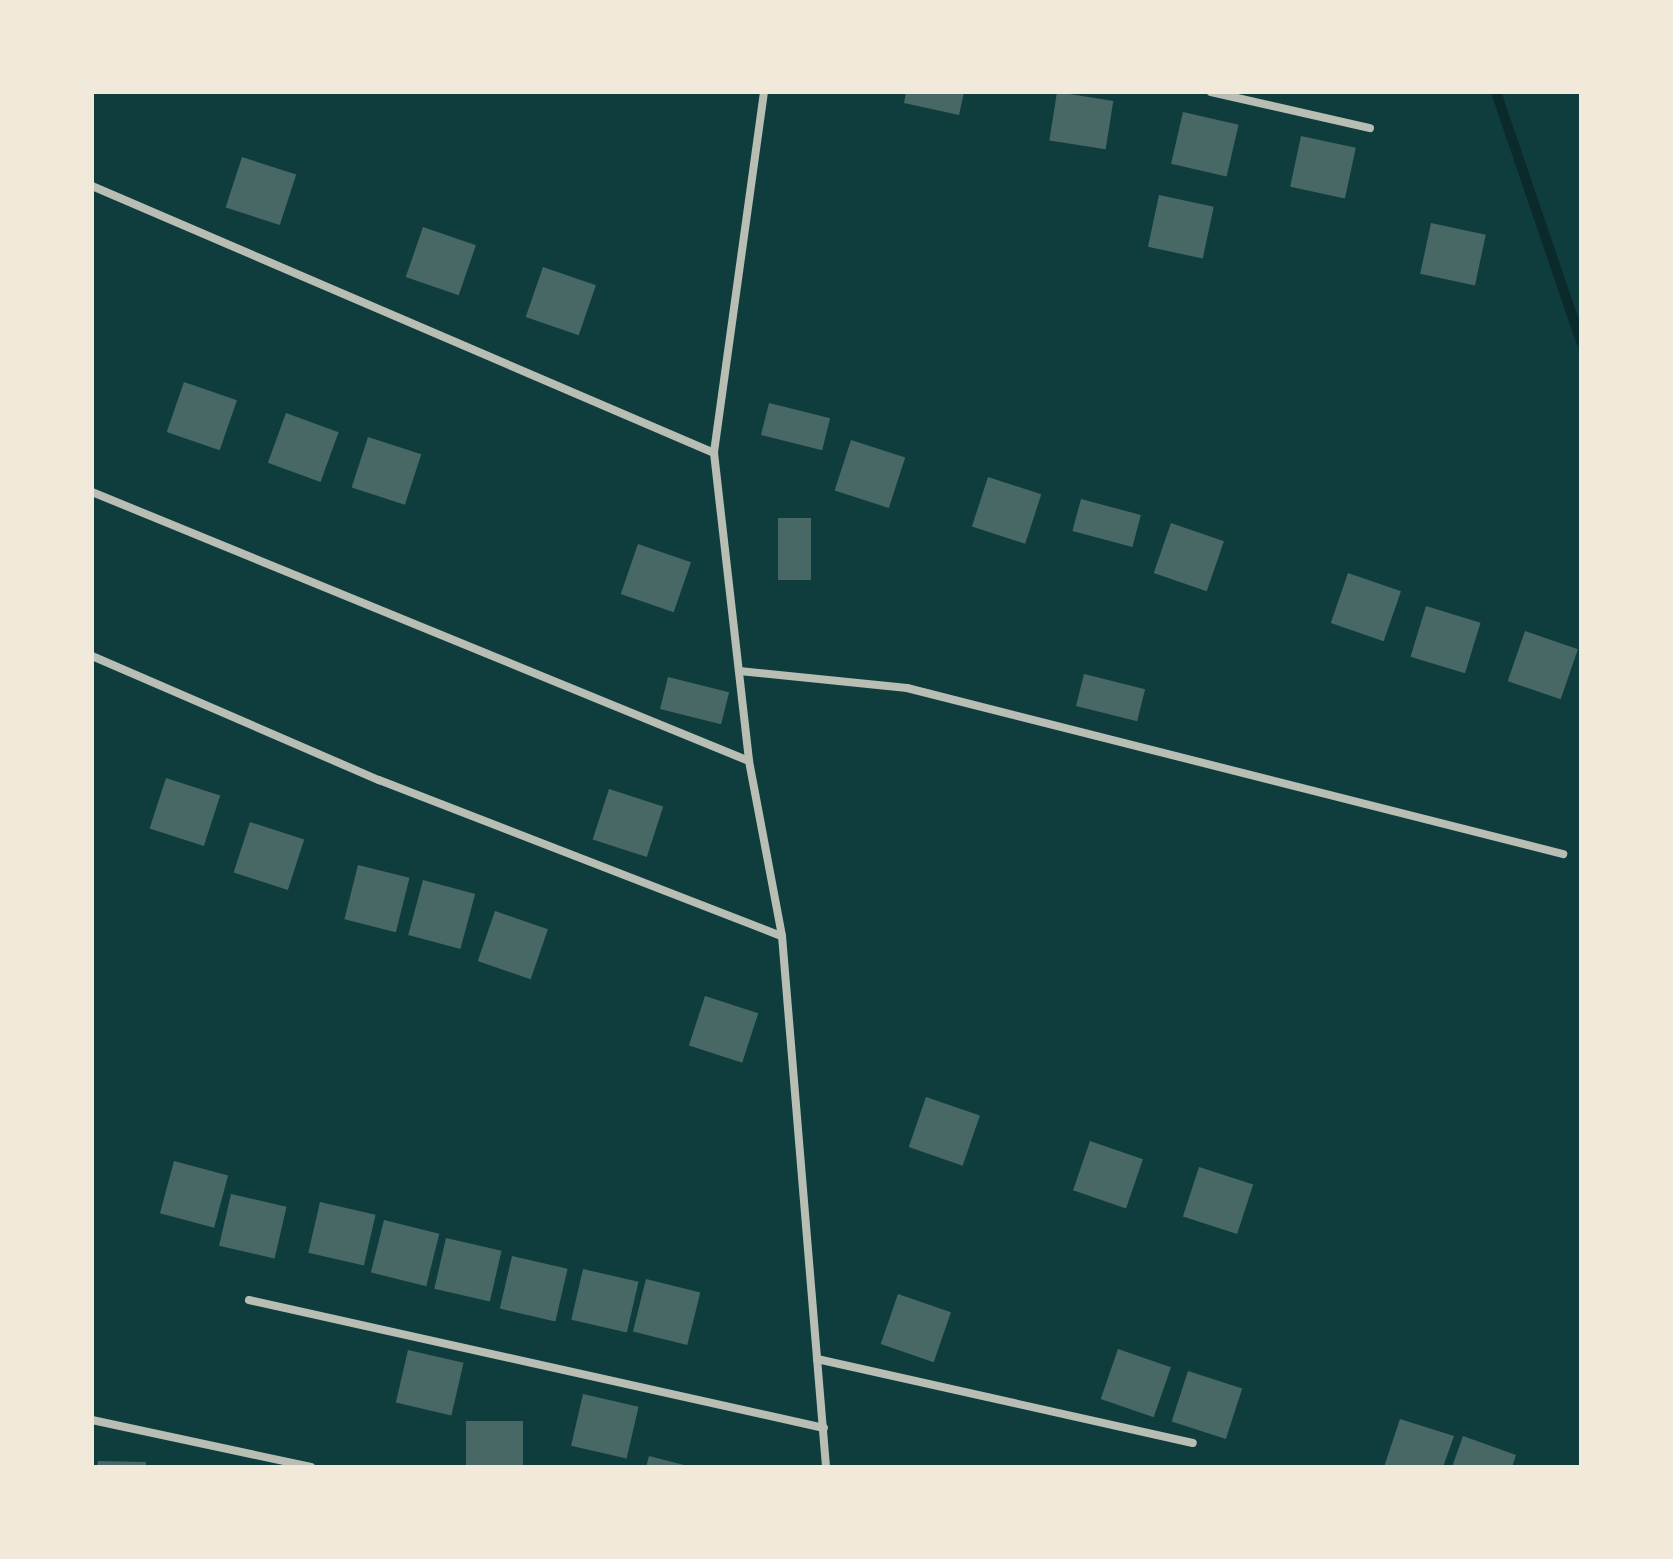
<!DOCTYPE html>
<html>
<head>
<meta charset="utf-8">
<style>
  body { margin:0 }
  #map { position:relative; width:1673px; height:1559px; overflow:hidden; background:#0f3d3e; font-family:Lora,serif }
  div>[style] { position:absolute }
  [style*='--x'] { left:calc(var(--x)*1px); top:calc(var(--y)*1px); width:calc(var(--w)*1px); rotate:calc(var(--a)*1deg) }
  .stream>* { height:10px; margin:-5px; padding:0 5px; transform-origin:5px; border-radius:5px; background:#0a2a2b }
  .building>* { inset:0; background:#486865; transform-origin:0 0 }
  .minor>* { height:8px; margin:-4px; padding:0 4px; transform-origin:4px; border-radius:4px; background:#b8beb3 }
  span { translate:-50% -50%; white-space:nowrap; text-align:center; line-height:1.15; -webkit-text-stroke:6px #f1e9da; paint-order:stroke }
  .frame { position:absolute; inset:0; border:94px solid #f1e9da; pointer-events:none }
</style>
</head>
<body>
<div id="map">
  <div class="stream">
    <div style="--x:1496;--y:92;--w:263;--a:71.2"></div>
  </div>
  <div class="building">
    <div style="clip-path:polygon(906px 92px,964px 92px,959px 115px,904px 103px)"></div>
    <div style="left:1057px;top:92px;width:57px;height:49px;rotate:9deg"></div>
    <div style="left:1183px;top:112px;width:57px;height:53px;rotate:13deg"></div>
    <div style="left:1301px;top:136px;width:56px;height:52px;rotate:12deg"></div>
    <div style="left:242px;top:157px;width:57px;height:53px;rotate:18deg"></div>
    <div style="left:1159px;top:195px;width:56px;height:53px;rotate:12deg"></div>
    <div style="left:1431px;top:223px;width:56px;height:52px;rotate:12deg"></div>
    <div style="left:423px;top:227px;width:56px;height:53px;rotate:19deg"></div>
    <div style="left:543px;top:267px;width:56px;height:53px;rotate:19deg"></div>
    <div style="left:184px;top:382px;width:56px;height:53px;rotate:19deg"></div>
    <div style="left:769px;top:403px;width:63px;height:33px;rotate:14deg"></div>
    <div style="left:286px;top:413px;width:56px;height:53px;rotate:20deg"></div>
    <div style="left:368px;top:437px;width:56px;height:53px;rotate:18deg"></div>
    <div style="left:851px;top:440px;width:57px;height:53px;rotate:18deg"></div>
    <div style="left:988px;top:477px;width:56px;height:52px;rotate:18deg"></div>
    <div style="left:1081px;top:499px;width:62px;height:33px;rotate:15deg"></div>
    <div style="left:778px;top:518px;width:33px;height:62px"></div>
    <div style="left:1171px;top:523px;width:56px;height:53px;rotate:19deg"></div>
    <div style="left:638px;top:544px;width:56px;height:53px;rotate:19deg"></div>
    <div style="left:1348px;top:573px;width:56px;height:53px;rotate:19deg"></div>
    <div style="left:1426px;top:606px;width:57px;height:53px;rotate:17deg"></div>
    <div style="left:1525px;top:631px;width:56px;height:53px;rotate:19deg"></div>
    <div style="left:1084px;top:674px;width:63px;height:33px;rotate:14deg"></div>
    <div style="left:668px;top:677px;width:63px;height:33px;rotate:14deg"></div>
    <div style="left:166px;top:778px;width:57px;height:53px;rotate:18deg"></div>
    <div style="left:609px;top:789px;width:57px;height:53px;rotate:18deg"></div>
    <div style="left:250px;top:822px;width:57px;height:53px;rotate:18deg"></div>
    <div style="left:358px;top:865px;width:53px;height:56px;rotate:14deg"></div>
    <div style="left:423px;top:880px;width:54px;height:57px;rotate:15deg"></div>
    <div style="left:495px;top:911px;width:56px;height:53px;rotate:19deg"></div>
    <div style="left:705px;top:996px;width:56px;height:52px;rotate:18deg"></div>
    <div style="left:926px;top:1097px;width:57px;height:53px;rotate:19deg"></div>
    <div style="left:1090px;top:1141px;width:56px;height:52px;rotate:19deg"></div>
    <div style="left:174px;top:1161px;width:56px;height:54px;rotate:15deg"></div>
    <div style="left:1199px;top:1167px;width:57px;height:52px;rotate:18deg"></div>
    <div style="left:231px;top:1194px;width:57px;height:53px;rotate:13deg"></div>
    <div style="left:320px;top:1202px;width:57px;height:52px;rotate:13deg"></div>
    <div style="left:384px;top:1220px;width:57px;height:54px;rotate:14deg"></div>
    <div style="left:446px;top:1238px;width:57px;height:52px;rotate:13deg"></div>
    <div style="left:512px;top:1256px;width:57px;height:54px;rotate:13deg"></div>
    <div style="left:583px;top:1269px;width:57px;height:52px;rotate:13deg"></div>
    <div style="left:646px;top:1279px;width:56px;height:54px;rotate:14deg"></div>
    <div style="left:898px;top:1294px;width:56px;height:53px;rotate:19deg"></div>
    <div style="left:1118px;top:1349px;width:56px;height:53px;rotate:19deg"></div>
    <div style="left:408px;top:1350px;width:57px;height:54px;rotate:13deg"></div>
    <div style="left:1188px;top:1371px;width:57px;height:53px;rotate:18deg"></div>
    <div style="left:583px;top:1394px;width:57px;height:53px;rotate:13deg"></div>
    <div style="clip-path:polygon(1400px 1419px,1454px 1436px,1443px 1467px,1384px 1467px)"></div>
    <div style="left:466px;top:1421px;width:57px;height:46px"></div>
    <div style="clip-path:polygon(1463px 1436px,1516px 1455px,1512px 1467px,1452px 1467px)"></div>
    <div style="clip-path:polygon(649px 1456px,688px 1466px,688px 1467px,646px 1467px)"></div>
    <div style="clip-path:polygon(98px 1461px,146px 1462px,146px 1467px,97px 1467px)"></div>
  </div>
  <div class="minor">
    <div style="--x:764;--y:92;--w:364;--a:97.9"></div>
    <div style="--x:714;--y:453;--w:310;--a:83.5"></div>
    <div style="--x:749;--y:761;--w:178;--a:79.3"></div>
    <div style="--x:782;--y:936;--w:533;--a:85.26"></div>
    <div style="--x:1211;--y:92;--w:163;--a:12.8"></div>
    <div style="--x:92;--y:186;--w:677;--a:23.23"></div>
    <div style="--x:92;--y:492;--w:710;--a:22.27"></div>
    <div style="--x:92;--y:656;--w:313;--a:23.4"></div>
    <div style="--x:379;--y:780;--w:432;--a:21.2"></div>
    <div style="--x:739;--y:671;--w:169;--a:5.8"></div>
    <div style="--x:907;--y:688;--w:677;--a:14.2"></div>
    <div style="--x:249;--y:1300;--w:589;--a:12.55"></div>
    <div style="--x:817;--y:1359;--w:385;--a:12.6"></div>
    <div style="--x:92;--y:1420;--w:224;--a:12.1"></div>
  </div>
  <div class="frame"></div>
</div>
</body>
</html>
